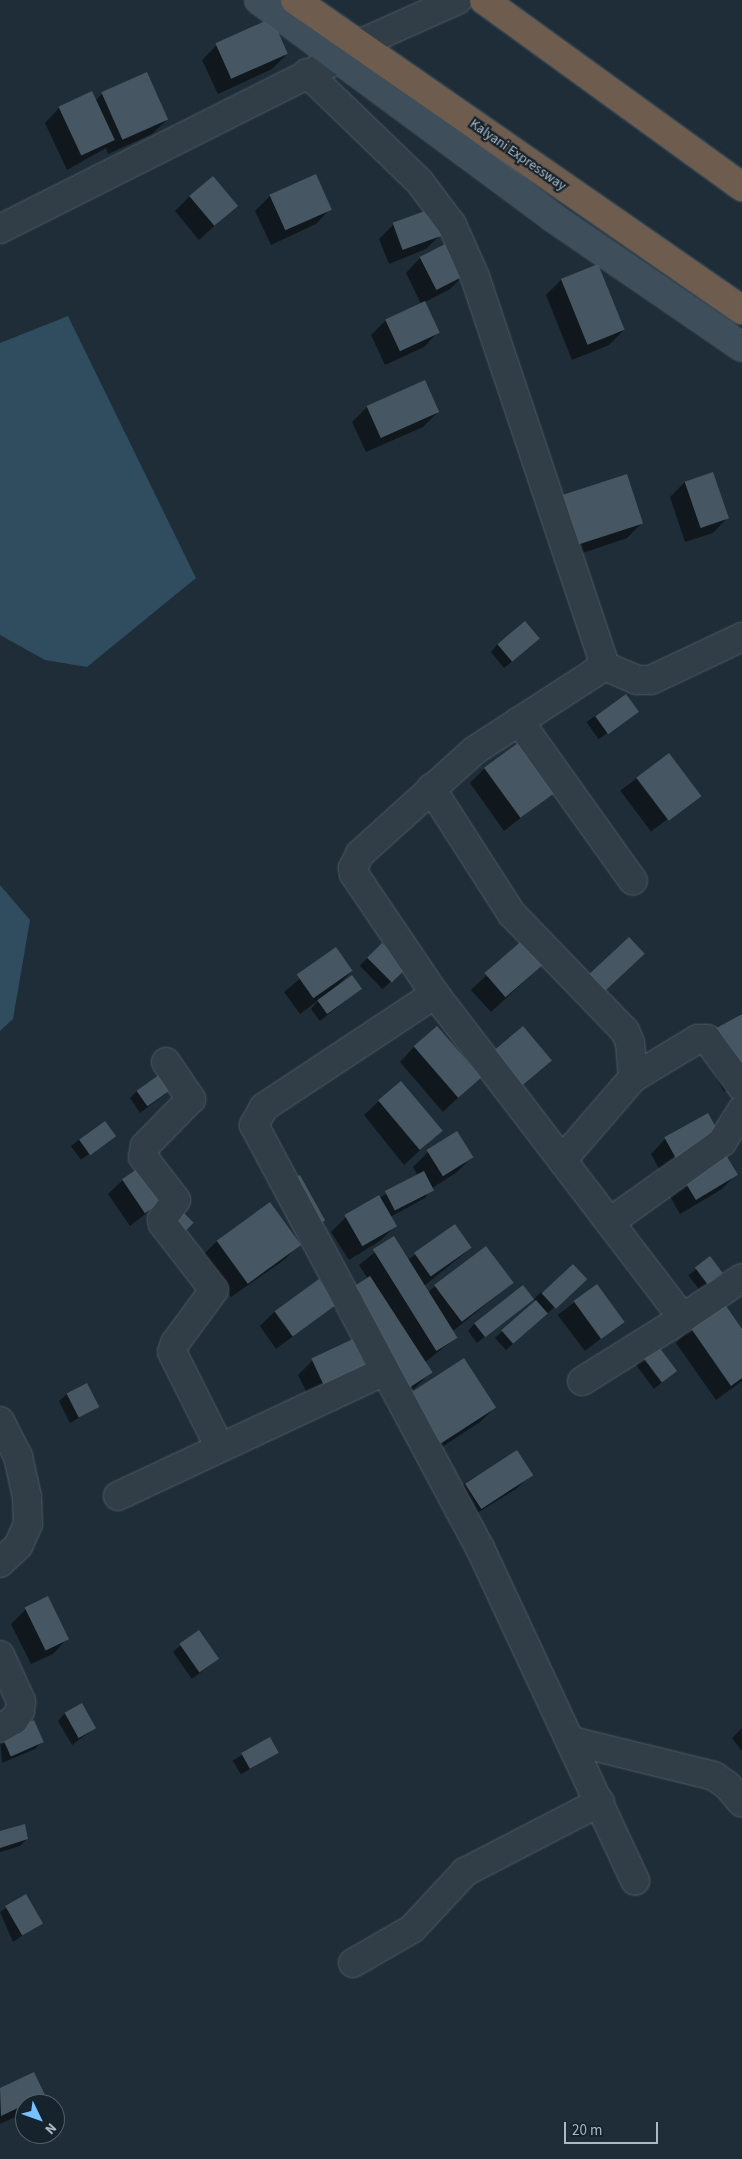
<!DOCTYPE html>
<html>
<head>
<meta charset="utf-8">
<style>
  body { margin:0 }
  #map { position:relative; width:742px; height:2159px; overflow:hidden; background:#1e2d37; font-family:"Source Sans 3",sans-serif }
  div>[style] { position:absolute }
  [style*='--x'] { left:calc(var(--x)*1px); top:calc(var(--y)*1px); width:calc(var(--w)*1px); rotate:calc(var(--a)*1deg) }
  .water>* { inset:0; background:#304c5f }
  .shadow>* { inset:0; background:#0007; transform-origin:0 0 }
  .building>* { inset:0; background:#465763; transform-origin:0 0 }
  .roads { filter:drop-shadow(0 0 1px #4f5c66) drop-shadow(0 0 1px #4f5c66) }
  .street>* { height:28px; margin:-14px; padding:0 14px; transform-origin:14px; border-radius:14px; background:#313e47 }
  .secondary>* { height:28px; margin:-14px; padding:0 14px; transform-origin:14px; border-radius:14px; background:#3f4e5b }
  .highway>* { height:28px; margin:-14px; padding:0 14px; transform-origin:14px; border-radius:14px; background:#6e5c4e }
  span { translate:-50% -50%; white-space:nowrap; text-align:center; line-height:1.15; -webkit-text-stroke:4.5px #17232c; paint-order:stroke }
  .street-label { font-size:14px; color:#abb9c5 }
  .north { position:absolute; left:15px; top:2094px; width:50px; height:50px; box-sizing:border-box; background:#17232c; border:1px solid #525f69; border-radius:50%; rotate:132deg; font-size:14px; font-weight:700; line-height:20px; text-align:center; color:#abb9c5 }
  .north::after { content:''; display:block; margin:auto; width:18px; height:22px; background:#77c2fe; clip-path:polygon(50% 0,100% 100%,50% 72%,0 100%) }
  .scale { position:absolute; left:564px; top:2122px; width:94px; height:22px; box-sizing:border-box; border:2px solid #abb9c5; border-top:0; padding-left:6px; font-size:15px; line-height:18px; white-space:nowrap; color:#abb9c5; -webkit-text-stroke:4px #17232c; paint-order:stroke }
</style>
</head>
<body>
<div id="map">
  <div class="water">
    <div style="clip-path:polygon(68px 316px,196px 578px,87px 667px,45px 660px,0 635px,0 343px)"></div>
    <div style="clip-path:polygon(0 885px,30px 920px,13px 1019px,0 1031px)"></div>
  </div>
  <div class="shadow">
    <div style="clip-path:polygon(217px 45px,287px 54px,272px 69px,218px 94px,202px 60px)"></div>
    <div style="clip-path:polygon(146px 74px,167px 120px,152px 134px,108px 154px,106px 148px,67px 170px,45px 123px,59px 108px,91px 93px,95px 101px,102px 94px)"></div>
    <div style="clip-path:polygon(190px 196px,236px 206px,199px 240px,175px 211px)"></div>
    <div style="clip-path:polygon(270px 196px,330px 209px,316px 224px,271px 245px,255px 211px)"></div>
    <div style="clip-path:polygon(394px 224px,441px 234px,426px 249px,389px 264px,379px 239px)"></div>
    <div style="clip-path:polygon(449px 244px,465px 274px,450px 289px,425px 302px,438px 332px,424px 347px,385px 365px,371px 335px,386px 320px,421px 304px,406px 273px,420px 258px)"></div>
    <div style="clip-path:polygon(597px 266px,624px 330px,609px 345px,572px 360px,546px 295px,561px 280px)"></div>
    <div style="clip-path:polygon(367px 407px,438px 412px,423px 427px,366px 452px,352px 422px)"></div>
    <div style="clip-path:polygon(685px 482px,727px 518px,713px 533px,685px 542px,670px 497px)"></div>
    <div style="clip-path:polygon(563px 497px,642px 523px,627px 538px,565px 559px,549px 512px)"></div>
    <div style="clip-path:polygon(498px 644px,531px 646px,504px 668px,491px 652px)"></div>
    <div style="left:625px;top:695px;width:21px;height:47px;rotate:55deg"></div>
    <div style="left:669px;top:754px;width:51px;height:61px;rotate:53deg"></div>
    <div style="clip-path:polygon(485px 768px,556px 790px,504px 831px,470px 783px)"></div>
    <div style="clip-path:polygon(525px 939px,530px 976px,491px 1012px,471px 990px)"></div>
    <div style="left:382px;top:944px;width:33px;height:31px;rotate:46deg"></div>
    <div style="clip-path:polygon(336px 949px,352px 971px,334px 989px,360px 989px,320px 1021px,311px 1009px,321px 998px,300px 1014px,284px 992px)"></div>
    <div style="clip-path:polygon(742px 1013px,742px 1082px,724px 1092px,699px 1046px)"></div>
    <div style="clip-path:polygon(414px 1047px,480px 1077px,443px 1112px,400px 1062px)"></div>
    <div style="clip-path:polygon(550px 1061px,507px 1099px,480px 1065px)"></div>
    <div style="clip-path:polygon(176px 1086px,140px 1113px,130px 1098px,137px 1091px)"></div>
    <div style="clip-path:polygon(379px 1101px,441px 1131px,404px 1165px,364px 1115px)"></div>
    <div style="clip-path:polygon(707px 1115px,720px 1136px,663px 1176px,651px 1154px,665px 1139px)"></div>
    <div style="left:104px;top:1122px;width:17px;height:41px;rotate:54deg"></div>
    <div style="clip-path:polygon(428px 1152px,472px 1157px,457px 1172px,431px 1189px,425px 1198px,390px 1217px,396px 1225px,381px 1240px,349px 1260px,331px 1232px,346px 1217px,418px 1176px,413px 1167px)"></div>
    <div style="clip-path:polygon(736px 1174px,722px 1189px,680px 1214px,667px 1191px,681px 1176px)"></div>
    <div style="clip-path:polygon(123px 1180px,167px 1197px,130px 1226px,108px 1194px)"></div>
    <div style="clip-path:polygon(455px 1225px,471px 1248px,424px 1286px,428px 1292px,435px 1286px,512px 1283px,453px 1331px,457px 1337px,424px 1363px,430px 1373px,413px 1390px,393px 1402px,333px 1306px,276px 1349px,260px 1326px,275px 1311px,319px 1280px,335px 1304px,368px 1279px,359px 1265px,393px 1238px,408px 1260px)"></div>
    <div style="clip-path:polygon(217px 1241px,299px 1245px,284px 1260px,231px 1297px,202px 1256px)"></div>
    <div style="left:710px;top:1258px;width:19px;height:28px;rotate:51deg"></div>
    <div style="clip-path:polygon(578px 1286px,506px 1350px,495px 1338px,536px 1302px,534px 1299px,541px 1292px)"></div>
    <div style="left:596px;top:1286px;width:45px;height:48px;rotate:53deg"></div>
    <div style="clip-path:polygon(532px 1299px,477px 1343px,468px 1331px,475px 1323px)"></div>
    <div style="clip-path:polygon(691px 1328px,742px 1331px,742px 1381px,716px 1400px,676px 1343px)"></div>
    <div style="clip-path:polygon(641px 1355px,675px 1371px,654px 1389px,634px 1362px)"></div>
    <div style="clip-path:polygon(464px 1359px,495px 1407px,480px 1422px,425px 1458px)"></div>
    <div style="clip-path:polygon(313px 1360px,365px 1367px,311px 1401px,298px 1375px)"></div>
    <div style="clip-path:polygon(67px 1394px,97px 1407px,70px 1423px,59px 1401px)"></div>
    <div style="clip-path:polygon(517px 1452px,531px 1475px,516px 1489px,464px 1521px,450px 1498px,465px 1483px)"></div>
    <div style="clip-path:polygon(26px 1609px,67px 1639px,53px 1654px,31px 1664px,11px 1624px)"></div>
    <div style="clip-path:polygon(181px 1645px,218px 1659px,192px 1679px,173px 1652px)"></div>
    <div style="clip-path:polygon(65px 1713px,95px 1728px,72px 1745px,58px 1721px)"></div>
    <div style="clip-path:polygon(742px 1728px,742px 1751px,732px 1738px)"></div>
    <div style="clip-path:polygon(0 1738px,42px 1741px,35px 1749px,2px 1763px)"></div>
    <div style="left:270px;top:1739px;width:16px;height:43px;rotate:60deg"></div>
    <div style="clip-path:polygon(0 1833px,27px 1839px,20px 1846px,0 1852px)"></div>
    <div style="clip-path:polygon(26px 1895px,41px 1923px,13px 1942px,0 1912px)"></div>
    <div style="clip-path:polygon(34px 2073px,44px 2095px,35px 2104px,25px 2104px,25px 2112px,0 2124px,0 2089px)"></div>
  </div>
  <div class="building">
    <div style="left:272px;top:18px;width:39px;height:62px;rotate:66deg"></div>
    <div style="left:147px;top:72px;width:52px;height:50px;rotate:66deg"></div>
    <div style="left:92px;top:91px;width:54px;height:37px;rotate:65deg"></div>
    <div style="left:316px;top:174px;width:39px;height:51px;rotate:66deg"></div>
    <div style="left:213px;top:176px;width:39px;height:31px;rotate:50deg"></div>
    <div style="left:433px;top:208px;width:29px;height:43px;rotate:70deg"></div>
    <div style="left:449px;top:242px;width:37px;height:33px;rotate:63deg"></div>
    <div style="left:598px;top:264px;width:71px;height:40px;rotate:68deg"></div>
    <div style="left:425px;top:301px;width:35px;height:44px;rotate:65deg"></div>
    <div style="left:425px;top:380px;width:35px;height:64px;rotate:66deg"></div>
    <div style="left:713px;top:472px;width:49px;height:30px;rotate:71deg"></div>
    <div style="left:627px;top:474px;width:52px;height:68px;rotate:72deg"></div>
    <div style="left:525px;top:621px;width:23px;height:36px;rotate:50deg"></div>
    <div style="left:626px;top:694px;width:22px;height:38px;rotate:54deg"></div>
    <div style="left:522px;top:740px;width:62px;height:47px;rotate:54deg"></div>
    <div style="left:669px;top:753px;width:54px;height:41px;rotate:53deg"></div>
    <div style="left:526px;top:937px;width:32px;height:55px;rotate:49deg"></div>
    <div style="left:629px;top:937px;width:23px;height:58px;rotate:47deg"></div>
    <div style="left:382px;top:943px;width:35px;height:21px;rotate:45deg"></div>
    <div style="left:336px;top:947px;width:29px;height:48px;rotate:55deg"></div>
    <div style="left:352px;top:975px;width:17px;height:43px;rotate:54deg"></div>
    <div style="clip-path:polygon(742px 1014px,742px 1076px,713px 1030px)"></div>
    <div style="left:437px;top:1026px;width:68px;height:31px;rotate:49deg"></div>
    <div style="left:523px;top:1026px;width:45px;height:38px;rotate:50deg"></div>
    <div style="left:166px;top:1070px;width:19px;height:36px;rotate:55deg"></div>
    <div style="left:401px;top:1081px;width:65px;height:30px;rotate:50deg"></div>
    <div style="left:708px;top:1113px;width:26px;height:50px;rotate:61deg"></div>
    <div style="left:105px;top:1121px;width:19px;height:32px;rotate:54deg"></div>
    <div style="left:457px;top:1131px;width:31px;height:36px;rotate:58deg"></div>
    <div style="left:723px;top:1150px;width:29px;height:49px;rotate:59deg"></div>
    <div style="left:146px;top:1163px;width:41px;height:29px;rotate:56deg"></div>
    <div style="left:424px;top:1171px;width:22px;height:44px;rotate:63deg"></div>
    <div style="left:300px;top:1175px;width:52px;height:14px;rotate:61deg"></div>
    <div style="left:379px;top:1195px;width:36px;height:40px;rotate:60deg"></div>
    <div style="left:270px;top:1202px;width:53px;height:66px;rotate:54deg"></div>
    <div style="left:176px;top:1205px;width:25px;height:17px;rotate:45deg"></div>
    <div style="left:455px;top:1224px;width:29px;height:50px;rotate:55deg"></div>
    <div style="left:394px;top:1236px;width:120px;height:25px;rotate:58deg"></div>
    <div style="left:486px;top:1246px;width:46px;height:65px;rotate:53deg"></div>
    <div style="left:710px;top:1256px;width:21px;height:19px;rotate:53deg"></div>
    <div style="left:573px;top:1264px;width:21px;height:43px;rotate:47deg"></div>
    <div style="left:370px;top:1276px;width:115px;height:27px;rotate:57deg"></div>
    <div style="left:319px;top:1279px;width:31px;height:55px;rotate:54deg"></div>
    <div style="left:597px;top:1284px;width:47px;height:29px;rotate:54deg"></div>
    <div style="left:523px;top:1285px;width:18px;height:62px;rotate:52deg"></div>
    <div style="left:536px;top:1300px;width:18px;height:46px;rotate:49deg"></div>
    <div style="clip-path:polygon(724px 1303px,742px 1329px,742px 1378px,731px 1386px,690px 1327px)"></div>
    <div style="left:353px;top:1339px;width:31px;height:46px;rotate:65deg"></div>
    <div style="left:656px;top:1343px;width:35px;height:19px;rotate:53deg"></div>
    <div style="left:464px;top:1358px;width:59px;height:66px;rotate:57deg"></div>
    <div style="left:87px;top:1383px;width:27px;height:23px;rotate:63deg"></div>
    <div style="left:517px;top:1450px;width:30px;height:62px;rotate:57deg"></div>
    <div style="left:48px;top:1596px;width:48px;height:26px;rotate:64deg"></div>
    <div style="left:199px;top:1630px;width:35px;height:24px;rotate:55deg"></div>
    <div style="left:82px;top:1703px;width:29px;height:20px;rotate:61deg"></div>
    <div style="left:34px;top:1720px;width:24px;height:36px;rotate:66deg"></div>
    <div style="left:270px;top:1737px;width:18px;height:33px;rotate:61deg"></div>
    <div style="clip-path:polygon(25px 1824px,28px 1839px,0 1848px,0 1831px)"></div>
    <div style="left:26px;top:1894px;width:34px;height:24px;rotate:60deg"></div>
    <div style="clip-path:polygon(34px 2072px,45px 2095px,1px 2116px,0 2088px)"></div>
  </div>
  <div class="roads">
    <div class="street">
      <div style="--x:307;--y:73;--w:156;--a:44"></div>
      <div style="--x:419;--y:181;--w:55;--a:53.1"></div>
      <div style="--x:452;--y:225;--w:57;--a:66.1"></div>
      <div style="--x:475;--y:277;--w:401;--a:71.5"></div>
      <div style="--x:602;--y:657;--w:8;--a:90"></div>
      <div style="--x:602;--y:665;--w:11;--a:135"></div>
      <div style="--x:594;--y:673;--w:142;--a:147.1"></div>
      <div style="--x:475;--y:750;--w:155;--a:137.9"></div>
      <div style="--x:360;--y:854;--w:16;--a:117"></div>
      <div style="--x:353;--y:868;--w:6;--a:81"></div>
      <div style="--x:354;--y:874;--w:145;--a:56"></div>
      <div style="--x:435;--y:994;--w:408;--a:52.6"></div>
      <div style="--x:683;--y:1318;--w:119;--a:148"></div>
      <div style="--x:0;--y:229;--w:378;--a:-26.7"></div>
      <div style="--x:338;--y:59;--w:26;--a:-36"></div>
      <div style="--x:359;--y:44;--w:108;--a:-24"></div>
      <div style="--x:602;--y:665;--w:38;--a:23"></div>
      <div style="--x:637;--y:680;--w:14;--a:0"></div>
      <div style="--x:651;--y:680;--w:101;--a:-25.3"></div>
      <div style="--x:519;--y:721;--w:196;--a:54.5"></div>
      <div style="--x:431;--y:788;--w:150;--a:57.3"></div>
      <div style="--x:512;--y:914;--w:163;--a:46"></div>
      <div style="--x:625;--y:1031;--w:13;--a:67"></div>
      <div style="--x:630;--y:1043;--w:35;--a:85"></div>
      <div style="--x:435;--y:994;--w:205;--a:146.5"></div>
      <div style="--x:264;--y:1107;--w:21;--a:119"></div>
      <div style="--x:254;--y:1125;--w:480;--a:61.9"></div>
      <div style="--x:480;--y:1548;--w:367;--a:65"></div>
      <div style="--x:166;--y:1062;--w:45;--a:56"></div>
      <div style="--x:191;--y:1099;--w:66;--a:134.4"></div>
      <div style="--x:145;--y:1146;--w:11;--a:100"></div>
      <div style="--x:143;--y:1157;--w:54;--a:52.5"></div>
      <div style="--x:176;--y:1200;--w:24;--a:126"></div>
      <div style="--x:162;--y:1219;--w:5;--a:79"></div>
      <div style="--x:163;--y:1224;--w:83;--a:52.3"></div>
      <div style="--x:214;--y:1290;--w:66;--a:126.3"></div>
      <div style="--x:175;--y:1343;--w:9;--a:108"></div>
      <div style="--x:172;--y:1352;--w:107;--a:63.4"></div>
      <div style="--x:563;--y:1159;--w:107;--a:-49.2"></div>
      <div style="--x:633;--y:1078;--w:76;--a:-31"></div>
      <div style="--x:698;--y:1039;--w:9;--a:0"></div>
      <div style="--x:707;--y:1039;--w:59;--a:53.9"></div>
      <div style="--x:610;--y:1222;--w:138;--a:-35.5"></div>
      <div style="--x:722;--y:1142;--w:38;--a:-58"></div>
      <div style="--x:683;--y:1318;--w:71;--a:-34.1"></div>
      <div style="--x:0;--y:1421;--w:39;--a:63"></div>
      <div style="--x:18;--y:1456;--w:42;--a:77.6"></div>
      <div style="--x:27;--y:1497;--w:27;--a:88"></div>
      <div style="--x:28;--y:1524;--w:24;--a:114"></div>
      <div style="--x:18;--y:1546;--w:25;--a:137"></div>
      <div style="--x:118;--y:1496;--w:295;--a:-25.1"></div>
      <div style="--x:0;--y:1655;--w:51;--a:65.5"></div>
      <div style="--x:21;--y:1701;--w:10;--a:96"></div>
      <div style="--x:20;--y:1711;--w:11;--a:124"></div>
      <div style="--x:14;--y:1720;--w:16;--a:150"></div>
      <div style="--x:572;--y:1741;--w:146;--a:13.8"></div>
      <div style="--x:714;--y:1776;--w:16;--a:35"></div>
      <div style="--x:727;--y:1785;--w:23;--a:50"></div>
      <div style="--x:353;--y:1963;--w:68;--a:-30"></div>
      <div style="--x:412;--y:1929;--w:78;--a:-47.1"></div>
      <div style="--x:465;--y:1872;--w:152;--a:-27.4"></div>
    </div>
    <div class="secondary">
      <div style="--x:259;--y:0;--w:365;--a:36.5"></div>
      <div style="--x:552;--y:217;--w:230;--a:34.4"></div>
    </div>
    <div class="highway">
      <div style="--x:295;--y:0;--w:544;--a:34.74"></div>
      <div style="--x:484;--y:0;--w:319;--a:35.9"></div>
    </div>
  </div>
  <div class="street-label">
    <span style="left:518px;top:155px;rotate:35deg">Kalyani Expressway</span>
  </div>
  <div class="north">N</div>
  <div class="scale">20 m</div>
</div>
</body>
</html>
